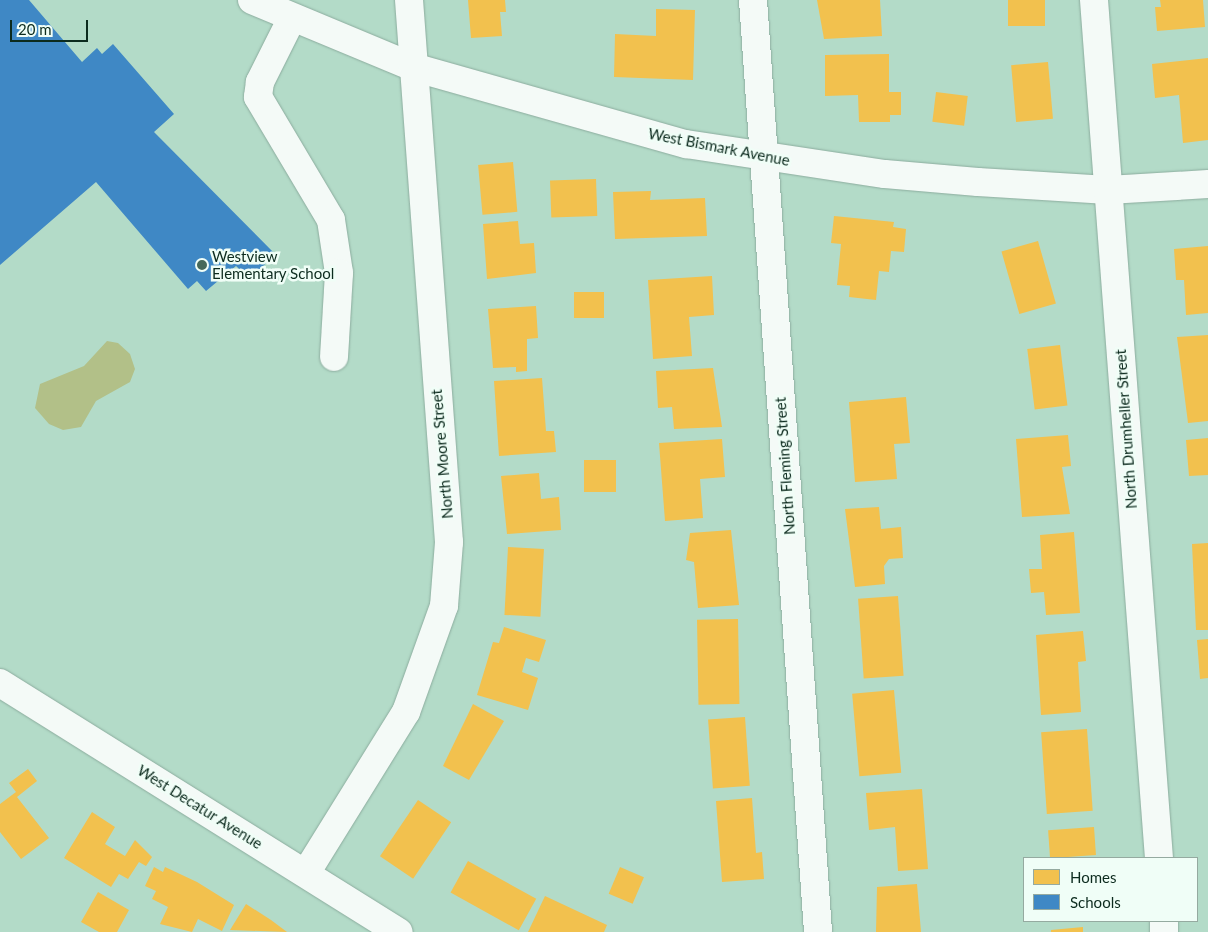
<!DOCTYPE html>
<html>
<head>
<meta charset="utf-8">
<style>
  body { margin:0 }
  #map { position:relative; width:1208px; height:932px; overflow:hidden; background:#b3dbc8; font-family:Lato,sans-serif }
  div>[style] { position:absolute }
  [style*='--x'] { left:calc(var(--x)*1px); top:calc(var(--y)*1px); width:calc(var(--w)*1px); rotate:calc(var(--a)*1deg) }
  .green>* { inset:0; background:#b2c088 }
  .homes>* { inset:0; background:#f2c14e; transform-origin:0 0 }
  .schools>* { inset:0; background:#3f88c5 }
  .roads { filter:drop-shadow(0 0 1px #8cac9e) drop-shadow(0 0 1px #8cac9e) }
  .minor>* { height:28px; margin:-14px; padding:0 14px; transform-origin:14px; border-radius:14px; background:#f4faf7 }
  .dots>* { width:14px; height:14px; translate:-50% -50%; box-sizing:border-box; border:2px solid #f0fef7; border-radius:50% }
  span { translate:-50% -50%; white-space:nowrap; text-align:center; line-height:1.15; -webkit-text-stroke:5px #f0fef7; paint-order:stroke }
  .street-label { font-size:15px; color:#0c2b1e }
  .poi-label { font-size:15px; color:#0c2b1e }
  .left { translate:0 -50%; text-align:left }
  .legend { position:absolute; left:1023px; top:857px; width:175px; height:65px; box-sizing:border-box; background:#f0fef7; border:1px solid #95aaa0; margin:0; padding:6px 9px; list-style:none; font-size:15px; color:#0c2b1e }
  .legend li { display:flex; align-items:center; gap:10px; height:25px }
  .legend b { width:25px; border:1px solid #95aaa0 }
  .scale { position:absolute; left:10px; top:20px; width:78px; height:22px; box-sizing:border-box; border:2px solid #0c2b1e; border-top:0; padding-left:6px; font-size:15px; line-height:18px; white-space:nowrap; color:#0c2b1e; -webkit-text-stroke:4px #f0fef7; paint-order:stroke }
</style>
</head>
<body>
<div id="map">
  <div class="green">
    <div style="clip-path:polygon(107px 341px,118px 343px,130px 354px,135px 369px,130px 382px,96px 401px,81px 427px,63px 430px,49px 424px,35px 408px,40px 384px,84px 366px)"></div>
  </div>
  <div class="homes">
    <div style="clip-path:polygon(468px 0,505px 0,506px 12px,500px 12px,502px 36px,471px 38px)"></div>
    <div style="clip-path:polygon(817px 0,880px 0,882px 36px,824px 39px)"></div>
    <div style="left:1008px;top:0;width:37px;height:26px"></div>
    <div style="clip-path:polygon(1160px 0,1203px 0,1205px 27px,1157px 31px,1155px 7px,1161px 7px)"></div>
    <div style="clip-path:polygon(656px 9px,695px 10px,693px 80px,614px 77px,615px 34px,656px 36px)"></div>
    <div style="clip-path:polygon(889px 54px,889px 92px,901px 92px,901px 115px,890px 115px,890px 122px,859px 122px,858px 95px,825px 96px,825px 55px)"></div>
    <div style="clip-path:polygon(1208px 58px,1208px 140px,1183px 143px,1179px 95px,1155px 98px,1152px 64px)"></div>
    <div style="left:1048px;top:62px;width:57px;height:37px;rotate:85deg"></div>
    <div style="left:936px;top:92px;width:32px;height:30px;rotate:7deg"></div>
    <div style="left:513px;top:162px;width:50px;height:35px;rotate:85deg"></div>
    <div style="left:596px;top:179px;width:37px;height:46px;rotate:88deg"></div>
    <div style="clip-path:polygon(651px 191px,650px 200px,705px 198px,707px 236px,615px 239px,613px 192px)"></div>
    <div style="clip-path:polygon(834px 216px,894px 222px,893px 227px,906px 229px,904px 252px,891px 251px,889px 272px,879px 271px,876px 300px,849px 297px,850px 286px,837px 285px,841px 244px,831px 243px)"></div>
    <div style="clip-path:polygon(518px 221px,520px 244px,534px 243px,536px 273px,487px 279px,483px 224px)"></div>
    <div style="left:1038px;top:241px;width:65px;height:38px;rotate:74deg"></div>
    <div style="clip-path:polygon(1208px 246px,1208px 313px,1186px 315px,1184px 280px,1176px 280px,1174px 249px)"></div>
    <div style="clip-path:polygon(712px 276px,714px 315px,689px 317px,692px 356px,653px 359px,648px 280px)"></div>
    <div style="left:604px;top:292px;width:26px;height:30px;rotate:90deg"></div>
    <div style="clip-path:polygon(536px 306px,538px 338px,527px 339px,527px 371px,516px 372px,516px 367px,493px 368px,488px 309px)"></div>
    <div style="clip-path:polygon(1208px 335px,1208px 421px,1188px 423px,1177px 337px)"></div>
    <div style="left:1060px;top:345px;width:61px;height:33px;rotate:83deg"></div>
    <div style="clip-path:polygon(713px 368px,722px 427px,674px 429px,672px 407px,658px 408px,656px 371px)"></div>
    <div style="clip-path:polygon(542px 378px,546px 431px,554px 431px,556px 452px,499px 456px,494px 381px)"></div>
    <div style="clip-path:polygon(906px 397px,910px 443px,894px 444px,897px 479px,855px 482px,849px 402px)"></div>
    <div style="clip-path:polygon(1068px 435px,1071px 466px,1062px 467px,1070px 514px,1022px 517px,1016px 439px)"></div>
    <div style="clip-path:polygon(1208px 438px,1208px 475px,1189px 476px,1186px 440px)"></div>
    <div style="clip-path:polygon(722px 439px,725px 477px,700px 479px,703px 518px,665px 521px,659px 443px)"></div>
    <div style="left:616px;top:460px;width:32px;height:32px;rotate:90deg"></div>
    <div style="clip-path:polygon(539px 473px,541px 499px,559px 497px,561px 530px,507px 534px,501px 476px)"></div>
    <div style="clip-path:polygon(879px 507px,881px 529px,901px 527px,903px 558px,889px 559px,884px 566px,885px 584px,855px 587px,845px 509px)"></div>
    <div style="clip-path:polygon(731px 530px,739px 605px,698px 608px,694px 562px,686px 560px,690px 533px)"></div>
    <div style="clip-path:polygon(1074px 532px,1080px 613px,1046px 615px,1044px 592px,1031px 593px,1029px 569px,1042px 569px,1040px 535px)"></div>
    <div style="clip-path:polygon(1208px 543px,1208px 630px,1196px 630px,1192px 544px)"></div>
    <div style="left:508px;top:547px;width:36px;height:68px;rotate:3deg"></div>
    <div style="left:898px;top:596px;width:80px;height:40px;rotate:86deg"></div>
    <div style="left:738px;top:619px;width:85px;height:41px;rotate:89deg"></div>
    <div style="clip-path:polygon(504px 627px,546px 640px,539px 662px,526px 658px,522px 672px,538px 678px,528px 710px,477px 695px,493px 642px,499px 643px)"></div>
    <div style="clip-path:polygon(1083px 631px,1086px 661px,1078px 662px,1081px 712px,1041px 715px,1036px 635px)"></div>
    <div style="clip-path:polygon(1208px 639px,1208px 678px,1200px 679px,1197px 640px)"></div>
    <div style="left:894px;top:690px;width:83px;height:42px;rotate:85deg"></div>
    <div style="clip-path:polygon(473px 704px,504px 721px,469px 780px,443px 766px)"></div>
    <div style="left:745px;top:717px;width:69px;height:37px;rotate:86deg"></div>
    <div style="left:1087px;top:729px;width:82px;height:46px;rotate:86deg"></div>
    <div style="clip-path:polygon(28px 769px,37px 781px,17px 797px,49px 838px,21px 859px,0 832px,0 804px,16px 792px,9px 783px)"></div>
    <div style="clip-path:polygon(922px 789px,928px 869px,898px 871px,895px 827px,869px 830px,866px 793px)"></div>
    <div style="clip-path:polygon(752px 798px,756px 853px,762px 852px,764px 879px,722px 882px,716px 801px)"></div>
    <div style="left:418px;top:800px;width:40px;height:68px;rotate:34deg"></div>
    <div style="clip-path:polygon(92px 812px,115px 827px,105px 844px,125px 856px,135px 840px,152px 857px,146px 866px,139px 862px,128px 879px,119px 874px,111px 887px,64px 858px)"></div>
    <div style="left:1094px;top:827px;width:28px;height:46px;rotate:86deg"></div>
    <div style="left:468px;top:861px;width:78px;height:36px;rotate:29deg"></div>
    <div style="clip-path:polygon(154px 867px,163px 872px,165px 867px,197px 882px,234px 905px,222px 931px,198px 919px,192px 932px,160px 924px,168px 907px,152px 899px,156px 891px,145px 886px)"></div>
    <div style="left:620px;top:867px;width:26px;height:29px;rotate:23deg"></div>
    <div style="clip-path:polygon(917px 884px,921px 932px,876px 932px,877px 887px)"></div>
    <div style="clip-path:polygon(98px 892px,129px 910px,117px 932px,99px 932px,81px 922px)"></div>
    <div style="clip-path:polygon(545px 896px,607px 925px,604px 932px,528px 932px)"></div>
    <div style="clip-path:polygon(246px 904px,271px 920px,287px 932px,230px 930px)"></div>
    <div style="clip-path:polygon(1083px 927px,1083px 932px,1051px 932px,1051px 930px)"></div>
  </div>
  <div class="schools">
    <div style="clip-path:polygon(0 0,29px 0,82px 62px,97px 48px,102px 54px,113px 44px,174px 114px,154px 132px,275px 254px,250px 279px,236px 266px,206px 291px,197px 281px,188px 289px,96px 182px,0 265px)"></div>
  </div>
  <div class="roads">
    <div class="minor">
      <div style="--x:252;--y:0;--w:174;--a:22.6"></div>
      <div style="--x:413;--y:67;--w:284;--a:15.8"></div>
      <div style="--x:686;--y:144;--w:201;--a:8.6"></div>
      <div style="--x:885;--y:174;--w:93;--a:4.9"></div>
      <div style="--x:978;--y:182;--w:130;--a:3.5"></div>
      <div style="--x:1108;--y:190;--w:100;--a:-3.4"></div>
      <div style="--x:753;--y:0;--w:934;--a:86.01"></div>
      <div style="--x:1094;--y:0;--w:860;--a:85.67"></div>
      <div style="--x:292;--y:18;--w:72;--a:116.6"></div>
      <div style="--x:260;--y:82;--w:15;--a:98"></div>
      <div style="--x:258;--y:97;--w:143;--a:59.3"></div>
      <div style="--x:331;--y:220;--w:54;--a:81.4"></div>
      <div style="--x:339;--y:273;--w:84;--a:93.4"></div>
      <div style="--x:0;--y:683;--w:470;--a:32"></div>
      <div style="--x:306;--y:873;--w:190;--a:-58.2"></div>
      <div style="--x:406;--y:712;--w:113;--a:-70.3"></div>
      <div style="--x:444;--y:606;--w:64;--a:-85.5"></div>
      <div style="--x:449;--y:542;--w:543;--a:-94.22"></div>
      <div style="--x:1164;--y:921;--w:11;--a:90"></div>
    </div>
  </div>
  <div class="dots">
    <div style="left:202px;top:265px;background:#46695a"></div>
  </div>
  <div class="street-label">
    <span style="left:719px;top:147px;rotate:11deg">West Bismark Avenue</span>
    <span style="left:1126px;top:429px;rotate:-94deg">North Drumheller Street</span>
    <span style="left:442px;top:454px;rotate:-95deg">North Moore Street</span>
    <span style="left:785px;top:466px;rotate:-94deg">North Fleming Street</span>
    <span style="left:200px;top:807px;rotate:32deg">West Decatur Avenue</span>
  </div>
  <div class="poi-label">
    <span class="left" style="left:212px;top:265px">Westview<br>Elementary School</span>
  </div>
  <ul class="legend">
  <li><b style="height:14px;background:#f2c14e"></b>Homes</li>
  <li><b style="height:14px;background:#3f88c5"></b>Schools</li>
  </ul>
  <div class="scale">20 m</div>
</div>
</body>
</html>
